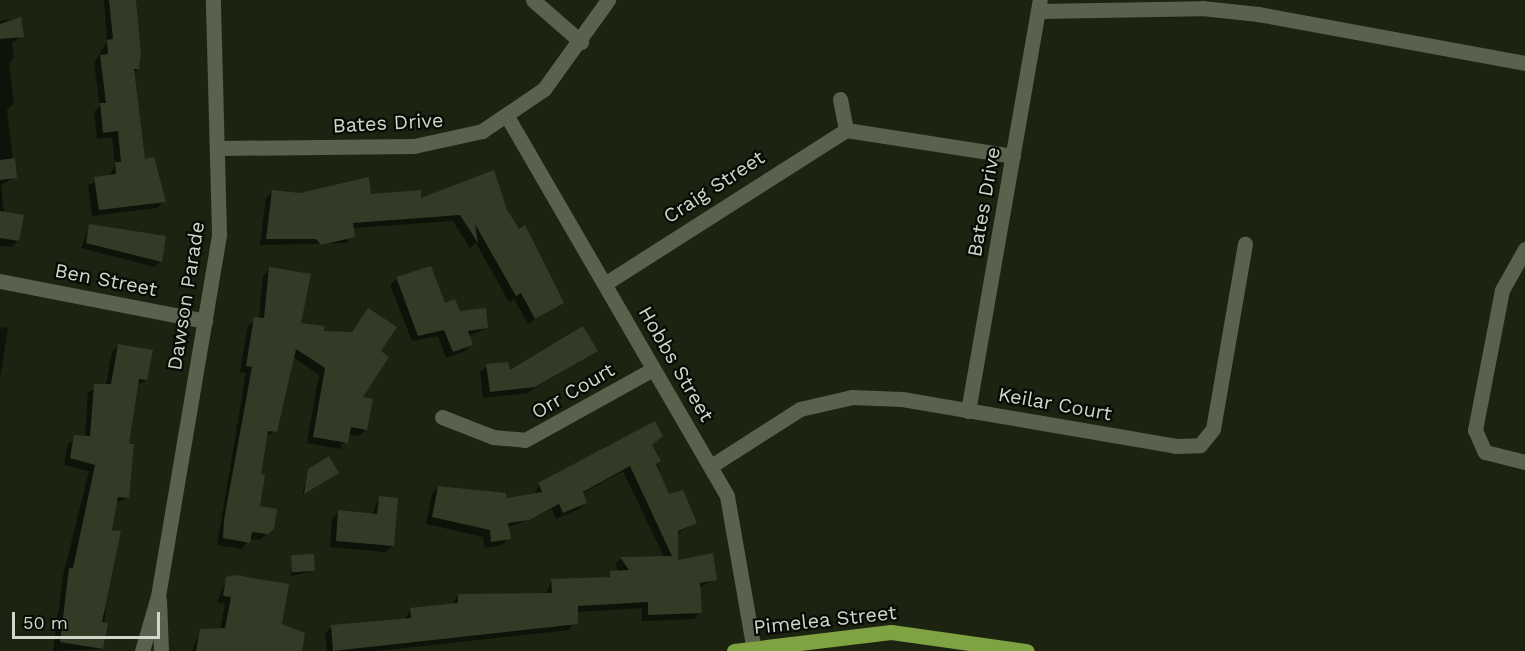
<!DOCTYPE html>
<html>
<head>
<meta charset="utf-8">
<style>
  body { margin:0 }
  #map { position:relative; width:1525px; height:651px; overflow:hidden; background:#1c2311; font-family:"Work Sans",sans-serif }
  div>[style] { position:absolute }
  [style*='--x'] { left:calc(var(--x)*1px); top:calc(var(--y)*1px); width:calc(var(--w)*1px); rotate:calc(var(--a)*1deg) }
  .shadow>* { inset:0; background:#0007 }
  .building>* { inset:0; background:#333b27; transform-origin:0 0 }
  .minor>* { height:15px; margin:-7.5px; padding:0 7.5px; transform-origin:7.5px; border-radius:7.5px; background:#58624d }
  .tertiary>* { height:15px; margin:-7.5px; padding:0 7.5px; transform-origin:7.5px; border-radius:7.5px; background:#58624d }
  .primary>* { height:15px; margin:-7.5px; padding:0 7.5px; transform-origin:7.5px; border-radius:7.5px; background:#7fa242 }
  span { translate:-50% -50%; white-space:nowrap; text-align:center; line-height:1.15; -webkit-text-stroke:4.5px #080b05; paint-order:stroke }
  .street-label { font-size:20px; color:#d1d6ca }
  .scale { position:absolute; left:12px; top:612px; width:148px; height:27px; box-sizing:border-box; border:3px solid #d1d6ca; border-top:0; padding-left:8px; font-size:18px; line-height:21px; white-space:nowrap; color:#d1d6ca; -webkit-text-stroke:4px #080b05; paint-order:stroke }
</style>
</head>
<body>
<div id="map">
  <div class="shadow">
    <div style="clip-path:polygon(104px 0,136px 0,138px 68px,133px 73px,144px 160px,164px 201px,157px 208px,92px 216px,88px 185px,109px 177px,115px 165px,112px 137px,97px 139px,94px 112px,100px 106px,94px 63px,107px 42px)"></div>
    <div style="clip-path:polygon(20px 19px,22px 36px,12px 43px,14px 58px,9px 64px,14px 103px,7px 110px,15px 177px,1px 185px,4px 213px,18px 241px,11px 247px,0 246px,0 21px)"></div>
    <div style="clip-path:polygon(272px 192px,506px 210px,562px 302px,528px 324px,514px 299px,509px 302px,476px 243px,470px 248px,453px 221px,352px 228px,347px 243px,260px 245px,266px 198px)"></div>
    <div style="clip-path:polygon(90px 225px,161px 261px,155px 267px,81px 248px)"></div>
    <div style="clip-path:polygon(270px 269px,299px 324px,322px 333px,350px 333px,368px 310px,378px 352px,360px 398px,366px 429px,359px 436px,348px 434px,340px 449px,307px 443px,319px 375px,293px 357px,276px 431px,265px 437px,259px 476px,258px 508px,266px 534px,260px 540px,249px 539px,242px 549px,217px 545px,246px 373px,240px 372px,248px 325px,259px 319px,263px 276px)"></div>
    <div style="clip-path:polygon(397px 278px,444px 305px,487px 328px,468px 336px,471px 345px,465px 351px,446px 358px,438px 336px,412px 341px,390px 285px)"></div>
    <div style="clip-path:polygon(0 327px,8px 328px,0 378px)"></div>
    <div style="clip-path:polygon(118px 346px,146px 380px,136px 386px,127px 445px,127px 498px,115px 503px,102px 649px,53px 651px,63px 576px,89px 471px,64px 465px,68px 443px,85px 437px,88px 392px,106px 385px,112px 352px)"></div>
    <div style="clip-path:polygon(596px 351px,527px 393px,483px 398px,480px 372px,487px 366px,509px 372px)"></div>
    <div style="clip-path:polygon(651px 446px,668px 496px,695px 522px,677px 534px,677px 561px,715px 579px,699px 588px,700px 612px,694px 619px,642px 621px,642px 608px,577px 612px,570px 630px,377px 651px,327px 651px,325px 633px,332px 627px,404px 620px,411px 609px,452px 605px,458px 595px,545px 595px,552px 580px,605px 578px,619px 572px,615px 565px,621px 558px,664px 557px,623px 471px,582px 494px,586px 503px,579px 509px,556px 519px,552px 509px,507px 528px,509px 538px,502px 545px,485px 548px,483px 537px,426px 524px,432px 494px,438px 487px,505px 499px,534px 495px,539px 484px)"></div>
    <div style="clip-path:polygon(309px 470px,334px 475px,302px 495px)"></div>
    <div style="clip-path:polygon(379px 498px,393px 545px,386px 552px,330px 547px,332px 519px,339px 512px,372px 515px)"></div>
    <div style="clip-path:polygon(292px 558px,314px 571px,291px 576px)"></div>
    <div style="clip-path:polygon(227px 578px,280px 625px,300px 651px,192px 651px,201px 630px,220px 630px,225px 604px,217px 602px)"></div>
  </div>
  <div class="building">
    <div style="clip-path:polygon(109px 0,136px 0,141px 54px,139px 69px,134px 69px,145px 159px,154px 157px,166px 202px,99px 210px,94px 177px,116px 174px,115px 162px,121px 162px,118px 131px,103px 133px,100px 103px,106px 103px,100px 55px,108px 54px,107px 40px,113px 39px)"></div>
    <div style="clip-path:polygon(21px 17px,24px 37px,0 39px,0 24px)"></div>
    <div style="clip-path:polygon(15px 158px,17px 178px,0 180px,0 160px)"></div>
    <div style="clip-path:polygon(494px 170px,507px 210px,519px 229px,525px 225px,564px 303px,535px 319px,521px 293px,516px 296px,475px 224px,478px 243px,460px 215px,353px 223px,355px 237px,321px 245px,316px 239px,266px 239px,272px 190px,300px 193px,369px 177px,371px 194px,421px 190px,421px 198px)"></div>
    <div style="clip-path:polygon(0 211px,24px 215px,19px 241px,0 238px)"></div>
    <div style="clip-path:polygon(89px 224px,166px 236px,162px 262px,86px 243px)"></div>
    <div style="clip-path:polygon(431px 266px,445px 303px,455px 299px,460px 311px,486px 308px,488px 328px,468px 331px,473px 345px,453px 352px,444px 330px,418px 336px,396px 277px)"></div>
    <div style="clip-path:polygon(269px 267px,311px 274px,301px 323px,325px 326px,324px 331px,352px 332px,368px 308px,397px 327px,381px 351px,389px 357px,363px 397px,373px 399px,367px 430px,351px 427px,348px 443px,313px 437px,325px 368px,296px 349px,277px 432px,268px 431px,261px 474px,265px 475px,260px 506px,277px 509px,274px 529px,268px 534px,252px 532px,250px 543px,223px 538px,224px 520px,252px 367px,246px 366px,254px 317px,264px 318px)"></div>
    <div style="clip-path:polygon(583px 326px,598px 351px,535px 387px,490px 392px,486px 364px,508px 362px,510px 370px)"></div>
    <div style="clip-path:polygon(118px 344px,153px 350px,147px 380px,139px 379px,129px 444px,134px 444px,129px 498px,118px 497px,112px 530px,121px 531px,102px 622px,108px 623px,103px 649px,60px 642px,69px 568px,73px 568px,95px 465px,70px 458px,74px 435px,90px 436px,94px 384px,111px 384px)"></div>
    <div style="clip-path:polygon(655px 421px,663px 436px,652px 445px,661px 461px,656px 464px,669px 494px,683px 490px,697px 523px,678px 531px,678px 560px,713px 553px,717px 580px,700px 583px,702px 613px,648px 615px,648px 602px,578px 606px,578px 624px,333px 651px,331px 625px,411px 618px,410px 608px,458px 603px,458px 594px,552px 593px,551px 579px,610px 577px,610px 571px,629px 570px,620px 557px,672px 556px,630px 466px,583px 492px,587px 503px,563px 513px,559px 504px,529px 520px,508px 523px,511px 539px,491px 542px,490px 530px,432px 517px,438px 486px,506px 493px,506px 498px,542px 492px,538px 483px)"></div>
    <div style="clip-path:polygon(329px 456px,339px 473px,304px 494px,308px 469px)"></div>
    <div style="clip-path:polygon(379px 496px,398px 498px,394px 546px,336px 541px,338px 510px,377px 514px)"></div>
    <div style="left:314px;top:554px;width:17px;height:23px;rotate:87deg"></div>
    <div style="clip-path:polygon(235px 575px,289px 584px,282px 624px,305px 633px,302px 651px,196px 651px,200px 629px,225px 628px,231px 597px,223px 596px,226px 577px)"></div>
  </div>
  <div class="minor">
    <div style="--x:533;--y:0;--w:64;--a:41.2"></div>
    <div style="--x:1038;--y:11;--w:164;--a:-1"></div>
    <div style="--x:1202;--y:8;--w:56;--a:6.1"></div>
    <div style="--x:1258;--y:14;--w:271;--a:10.4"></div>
    <div style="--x:840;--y:99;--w:32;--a:79"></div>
    <div style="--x:508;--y:118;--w:437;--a:59.9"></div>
    <div style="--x:727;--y:496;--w:157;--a:80.1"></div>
    <div style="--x:218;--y:148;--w:196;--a:-0.6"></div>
    <div style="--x:414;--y:146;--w:70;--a:-12.4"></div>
    <div style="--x:482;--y:131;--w:75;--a:-34.1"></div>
    <div style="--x:544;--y:89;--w:110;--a:-54.3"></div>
    <div style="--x:1525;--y:249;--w:47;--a:119.3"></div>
    <div style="--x:1502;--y:290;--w:143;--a:100.9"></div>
    <div style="--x:1475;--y:430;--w:24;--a:66"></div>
    <div style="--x:1485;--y:452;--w:41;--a:14"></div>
    <div style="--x:0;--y:281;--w:209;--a:11"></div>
    <div style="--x:606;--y:283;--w:285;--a:-32.5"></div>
    <div style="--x:846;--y:130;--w:169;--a:8.8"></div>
    <div style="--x:968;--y:411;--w:417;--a:-80.1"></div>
    <div style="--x:442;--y:417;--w:55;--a:21.4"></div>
    <div style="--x:493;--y:437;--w:32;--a:5"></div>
    <div style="--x:525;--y:440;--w:146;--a:-29"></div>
    <div style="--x:711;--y:466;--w:106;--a:-32.6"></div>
    <div style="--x:800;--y:409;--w:53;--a:-13"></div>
    <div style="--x:852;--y:397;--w:50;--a:2.3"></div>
    <div style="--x:902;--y:399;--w:278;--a:9.7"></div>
    <div style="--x:1176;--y:446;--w:24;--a:-2"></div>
    <div style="--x:1200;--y:445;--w:21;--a:-51"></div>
    <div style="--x:1213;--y:429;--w:188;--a:-80.2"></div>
  </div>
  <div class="tertiary">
    <div style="--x:159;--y:599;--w:52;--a:87.8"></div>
    <div style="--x:142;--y:651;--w:57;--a:-73.8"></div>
    <div style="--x:158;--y:596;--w:367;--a:-80.4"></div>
    <div style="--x:219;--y:234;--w:234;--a:-91.5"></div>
  </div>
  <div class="primary">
    <div style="--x:734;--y:651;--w:158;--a:-6.9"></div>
    <div style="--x:891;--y:632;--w:137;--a:8"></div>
  </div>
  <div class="street-label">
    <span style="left:388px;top:123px;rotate:-3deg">Bates Drive</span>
    <span style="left:714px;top:187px;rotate:-33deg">Craig Street</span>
    <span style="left:984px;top:202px;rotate:-80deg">Bates Drive</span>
    <span style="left:106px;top:280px;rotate:11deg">Ben Street</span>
    <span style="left:186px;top:296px;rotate:-81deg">Dawson Parade</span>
    <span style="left:676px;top:364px;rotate:60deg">Hobbs Street</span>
    <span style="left:573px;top:391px;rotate:-30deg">Orr Court</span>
    <span style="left:1055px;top:404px;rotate:10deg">Keilar Court</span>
    <span style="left:825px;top:620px;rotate:-6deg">Pimelea Street</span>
  </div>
  <div class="scale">50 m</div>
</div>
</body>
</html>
